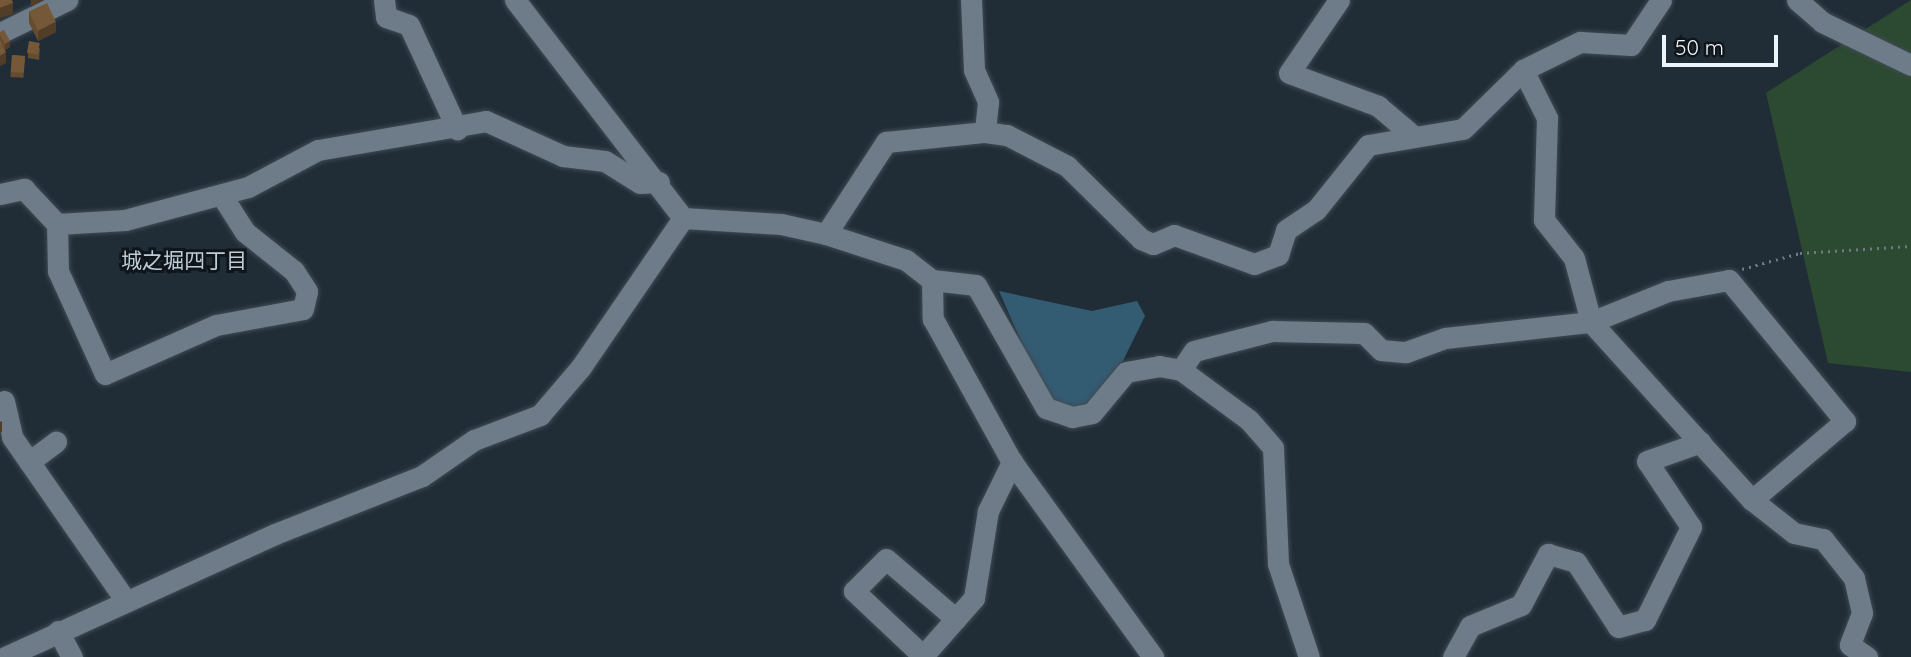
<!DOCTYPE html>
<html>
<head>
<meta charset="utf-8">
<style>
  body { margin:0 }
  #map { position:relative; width:1911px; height:657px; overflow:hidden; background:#202d37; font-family:Quicksand,"Noto Sans JP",sans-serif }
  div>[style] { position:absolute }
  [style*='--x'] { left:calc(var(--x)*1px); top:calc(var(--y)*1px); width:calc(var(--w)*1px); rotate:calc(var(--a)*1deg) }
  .green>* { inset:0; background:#2c4931 }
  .water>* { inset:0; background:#335c73 }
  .path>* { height:2.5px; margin-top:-1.25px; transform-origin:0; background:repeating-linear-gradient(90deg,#6e7982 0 2px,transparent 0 7px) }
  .roads { filter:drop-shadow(0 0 2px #404b53) drop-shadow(0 0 2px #404b53) }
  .minor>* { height:21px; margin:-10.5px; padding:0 10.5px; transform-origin:10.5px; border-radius:10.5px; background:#6d7c88 }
  .wall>* { inset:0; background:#654c30; transform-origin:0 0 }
  .shaded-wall>* { inset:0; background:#523e27 }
  .building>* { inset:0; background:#755838; transform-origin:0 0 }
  span { translate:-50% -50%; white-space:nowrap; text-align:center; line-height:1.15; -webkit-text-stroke:6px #0f1519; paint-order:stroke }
  .neighbourhood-label { font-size:21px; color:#bcccd9 }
  .scale { position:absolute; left:1662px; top:35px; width:116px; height:32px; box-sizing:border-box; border:4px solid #edf5fc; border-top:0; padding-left:9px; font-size:21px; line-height:24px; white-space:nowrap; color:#edf5fc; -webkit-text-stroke:5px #0f1519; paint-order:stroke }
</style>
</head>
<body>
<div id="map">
  <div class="green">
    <div style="clip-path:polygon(1911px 0,1911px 372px,1828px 363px,1766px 93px)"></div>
  </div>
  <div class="water">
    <div style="clip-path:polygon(999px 291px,1092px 311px,1137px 301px,1145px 316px,1114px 379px,1086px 409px,1047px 401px)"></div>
  </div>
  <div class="path">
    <div style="--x:1742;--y:269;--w:60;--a:-15.4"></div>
    <div style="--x:1800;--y:253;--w:111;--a:-3.6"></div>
  </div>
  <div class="roads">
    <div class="minor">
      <div style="--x:384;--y:0;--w:17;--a:83"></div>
      <div style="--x:386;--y:17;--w:24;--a:19"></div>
      <div style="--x:409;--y:25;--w:115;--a:65.2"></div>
      <div style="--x:515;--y:0;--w:275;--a:52.4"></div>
      <div style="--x:683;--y:218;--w:98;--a:3.5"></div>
      <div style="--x:781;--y:224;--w:46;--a:12.5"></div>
      <div style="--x:826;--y:234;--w:84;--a:18"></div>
      <div style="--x:906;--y:260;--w:33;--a:38"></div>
      <div style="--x:932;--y:280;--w:39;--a:89"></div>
      <div style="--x:933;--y:319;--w:163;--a:61.1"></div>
      <div style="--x:1012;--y:462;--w:241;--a:54.1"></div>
      <div style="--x:971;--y:0;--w:70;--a:87.5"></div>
      <div style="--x:974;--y:70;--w:35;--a:66"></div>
      <div style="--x:988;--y:102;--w:30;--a:96"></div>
      <div style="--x:1339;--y:0;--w:88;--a:124.4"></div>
      <div style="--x:1289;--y:73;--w:95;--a:20.3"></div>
      <div style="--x:1378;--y:106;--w:43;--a:40.3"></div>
      <div style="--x:1797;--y:0;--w:33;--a:41"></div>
      <div style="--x:1822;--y:22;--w:99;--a:25.8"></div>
      <div style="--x:0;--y:33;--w:75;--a:-26.2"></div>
      <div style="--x:1523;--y:70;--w:54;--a:63.4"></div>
      <div style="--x:1547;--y:118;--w:102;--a:91.7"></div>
      <div style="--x:1544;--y:220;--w:48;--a:51.7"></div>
      <div style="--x:1574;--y:258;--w:66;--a:75.1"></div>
      <div style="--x:1591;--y:322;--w:240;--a:47.9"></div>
      <div style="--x:1752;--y:500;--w:53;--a:38.2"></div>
      <div style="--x:1794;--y:533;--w:30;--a:12"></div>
      <div style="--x:1823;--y:539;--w:50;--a:51.5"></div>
      <div style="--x:1854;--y:578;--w:36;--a:77"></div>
      <div style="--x:1862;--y:613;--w:34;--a:111"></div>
      <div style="--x:1850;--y:645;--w:21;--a:35"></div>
      <div style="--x:0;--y:194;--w:25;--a:-12"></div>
      <div style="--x:24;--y:189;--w:48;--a:46.7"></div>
      <div style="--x:57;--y:224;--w:68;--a:-3.4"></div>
      <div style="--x:125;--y:220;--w:127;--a:-15"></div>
      <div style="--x:248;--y:187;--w:79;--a:-27.9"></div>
      <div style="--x:318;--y:150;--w:170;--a:-9.8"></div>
      <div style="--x:486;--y:121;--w:85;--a:24.4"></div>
      <div style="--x:563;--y:156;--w:42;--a:6.8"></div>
      <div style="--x:605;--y:161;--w:41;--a:32.2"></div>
      <div style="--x:640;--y:183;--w:19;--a:-3"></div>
      <div style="--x:57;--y:224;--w:47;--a:88.8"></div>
      <div style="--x:58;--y:271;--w:113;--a:65.5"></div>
      <div style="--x:105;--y:374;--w:121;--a:-23.8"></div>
      <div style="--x:216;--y:325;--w:88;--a:-10.4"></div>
      <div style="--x:303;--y:309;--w:18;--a:-77"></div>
      <div style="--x:307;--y:291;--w:24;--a:-123"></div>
      <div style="--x:294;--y:271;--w:63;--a:-141.5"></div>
      <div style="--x:245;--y:232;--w:43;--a:-122.6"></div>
      <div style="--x:826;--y:234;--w:110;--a:-56.9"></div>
      <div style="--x:886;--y:142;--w:100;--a:-5.8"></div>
      <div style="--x:985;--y:132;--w:22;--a:8"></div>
      <div style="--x:1007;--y:135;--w:68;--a:27.3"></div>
      <div style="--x:1067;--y:166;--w:104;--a:44.6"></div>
      <div style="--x:1141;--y:239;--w:13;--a:23"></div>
      <div style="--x:1153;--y:244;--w:23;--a:-23"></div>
      <div style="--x:1174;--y:235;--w:85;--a:19.9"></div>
      <div style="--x:1254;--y:264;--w:26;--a:-21"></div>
      <div style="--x:1278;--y:255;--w:26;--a:-72"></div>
      <div style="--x:1286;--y:230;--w:36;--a:-34"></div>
      <div style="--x:1316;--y:210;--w:83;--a:-51.3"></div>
      <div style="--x:1368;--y:145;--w:96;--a:-9.6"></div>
      <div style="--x:1463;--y:129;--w:84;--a:-44.5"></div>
      <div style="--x:1523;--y:70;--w:64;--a:-26.2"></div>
      <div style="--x:1580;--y:42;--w:51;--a:3.4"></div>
      <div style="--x:1631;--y:45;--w:54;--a:-56.3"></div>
      <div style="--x:932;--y:280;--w:44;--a:6.5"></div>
      <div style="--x:976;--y:285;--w:142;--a:60.4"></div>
      <div style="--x:1046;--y:408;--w:28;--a:19"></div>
      <div style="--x:1072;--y:417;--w:20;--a:-11"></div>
      <div style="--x:1092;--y:413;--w:53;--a:-50.3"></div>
      <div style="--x:1126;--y:372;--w:34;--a:-10"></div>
      <div style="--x:1159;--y:366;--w:22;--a:10"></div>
      <div style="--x:1181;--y:370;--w:84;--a:36.3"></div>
      <div style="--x:1249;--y:420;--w:37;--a:49"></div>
      <div style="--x:1273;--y:448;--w:116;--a:87.5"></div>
      <div style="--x:1278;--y:564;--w:98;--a:71.6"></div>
      <div style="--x:1181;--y:370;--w:23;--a:-56"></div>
      <div style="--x:1194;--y:351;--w:81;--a:-14.4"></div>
      <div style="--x:1272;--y:331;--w:92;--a:1.2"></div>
      <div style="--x:1364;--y:333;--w:24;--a:45"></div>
      <div style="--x:1381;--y:350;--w:25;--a:5"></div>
      <div style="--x:1406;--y:352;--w:41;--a:-19.7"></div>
      <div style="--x:1445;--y:338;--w:147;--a:-6.3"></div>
      <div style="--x:1591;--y:322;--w:83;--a:-21.9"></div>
      <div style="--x:1668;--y:291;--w:62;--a:-10.2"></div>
      <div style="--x:1729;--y:280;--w:183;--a:50.6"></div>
      <div style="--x:1845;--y:421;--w:122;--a:139.7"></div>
      <div style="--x:4;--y:401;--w:37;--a:77"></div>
      <div style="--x:12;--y:437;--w:200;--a:55.2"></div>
      <div style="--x:29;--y:462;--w:34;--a:-37"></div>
      <div style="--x:58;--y:631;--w:30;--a:62"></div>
      <div style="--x:923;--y:656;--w:95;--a:-136.7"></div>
      <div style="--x:854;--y:591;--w:45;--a:-45"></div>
      <div style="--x:886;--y:559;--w:92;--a:40.6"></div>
      <div style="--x:5;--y:657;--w:297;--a:-24.5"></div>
      <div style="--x:275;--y:534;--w:158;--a:-21.5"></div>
      <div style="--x:422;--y:476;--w:63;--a:-34.7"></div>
      <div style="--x:474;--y:440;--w:71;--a:-20.7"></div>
      <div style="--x:540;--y:415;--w:63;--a:-49.5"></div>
      <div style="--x:581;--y:367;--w:181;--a:-55.6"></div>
      <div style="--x:922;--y:657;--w:79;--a:-48.6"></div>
      <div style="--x:974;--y:598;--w:88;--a:-80.9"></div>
      <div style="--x:988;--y:511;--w:55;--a:-63.9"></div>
      <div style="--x:1453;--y:657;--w:35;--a:-61"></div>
      <div style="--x:1470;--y:626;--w:55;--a:-22.4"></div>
      <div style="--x:1521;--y:605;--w:58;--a:-62.1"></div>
      <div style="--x:1548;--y:554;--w:29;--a:16"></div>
      <div style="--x:1576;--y:562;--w:77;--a:57.1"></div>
      <div style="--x:1618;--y:627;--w:28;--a:-15"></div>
      <div style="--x:1645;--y:620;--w:104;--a:-63.7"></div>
      <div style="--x:1691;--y:527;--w:79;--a:-123.7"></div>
      <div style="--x:1647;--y:461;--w:57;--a:-19.4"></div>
    </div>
  </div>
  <div class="wall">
    <div style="clip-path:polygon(29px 12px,56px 32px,38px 41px,29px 23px)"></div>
    <div style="clip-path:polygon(0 32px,10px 47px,5px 50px,0 41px)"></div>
    <div style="clip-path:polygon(40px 48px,39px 60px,28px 58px,28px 53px)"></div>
    <div style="left:12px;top:55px;width:13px;height:22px;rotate:4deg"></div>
  </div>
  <div class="shaded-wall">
    <div style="clip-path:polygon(31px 0,43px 0,31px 7px)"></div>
    <div style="clip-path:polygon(13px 3px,13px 14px,0 18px,0 8px)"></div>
    <div style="clip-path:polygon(56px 22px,56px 32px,38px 41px,38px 31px)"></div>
    <div style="clip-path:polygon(10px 41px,10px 47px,5px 50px,5px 44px)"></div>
    <div style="clip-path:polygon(6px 52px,6px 63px,0 66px,0 56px)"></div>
    <div style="clip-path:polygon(2px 421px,2px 432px,0 433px,0 422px)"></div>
  </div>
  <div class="building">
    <div style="clip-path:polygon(0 0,12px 0,13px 3px,0 8px)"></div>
    <div style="left:47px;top:3px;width:21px;height:20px;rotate:65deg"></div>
    <div style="clip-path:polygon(4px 30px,10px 41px,5px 44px,0 35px,0 32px)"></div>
    <div style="clip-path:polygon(0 41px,6px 52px,0 56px)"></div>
    <div style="left:29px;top:41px;width:11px;height:12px;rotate:10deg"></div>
    <div style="left:12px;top:55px;width:13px;height:17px;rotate:4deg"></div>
  </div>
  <div class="neighbourhood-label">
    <span style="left:184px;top:260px">城之堀四丁目</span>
  </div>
  <div class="scale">50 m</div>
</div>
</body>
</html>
